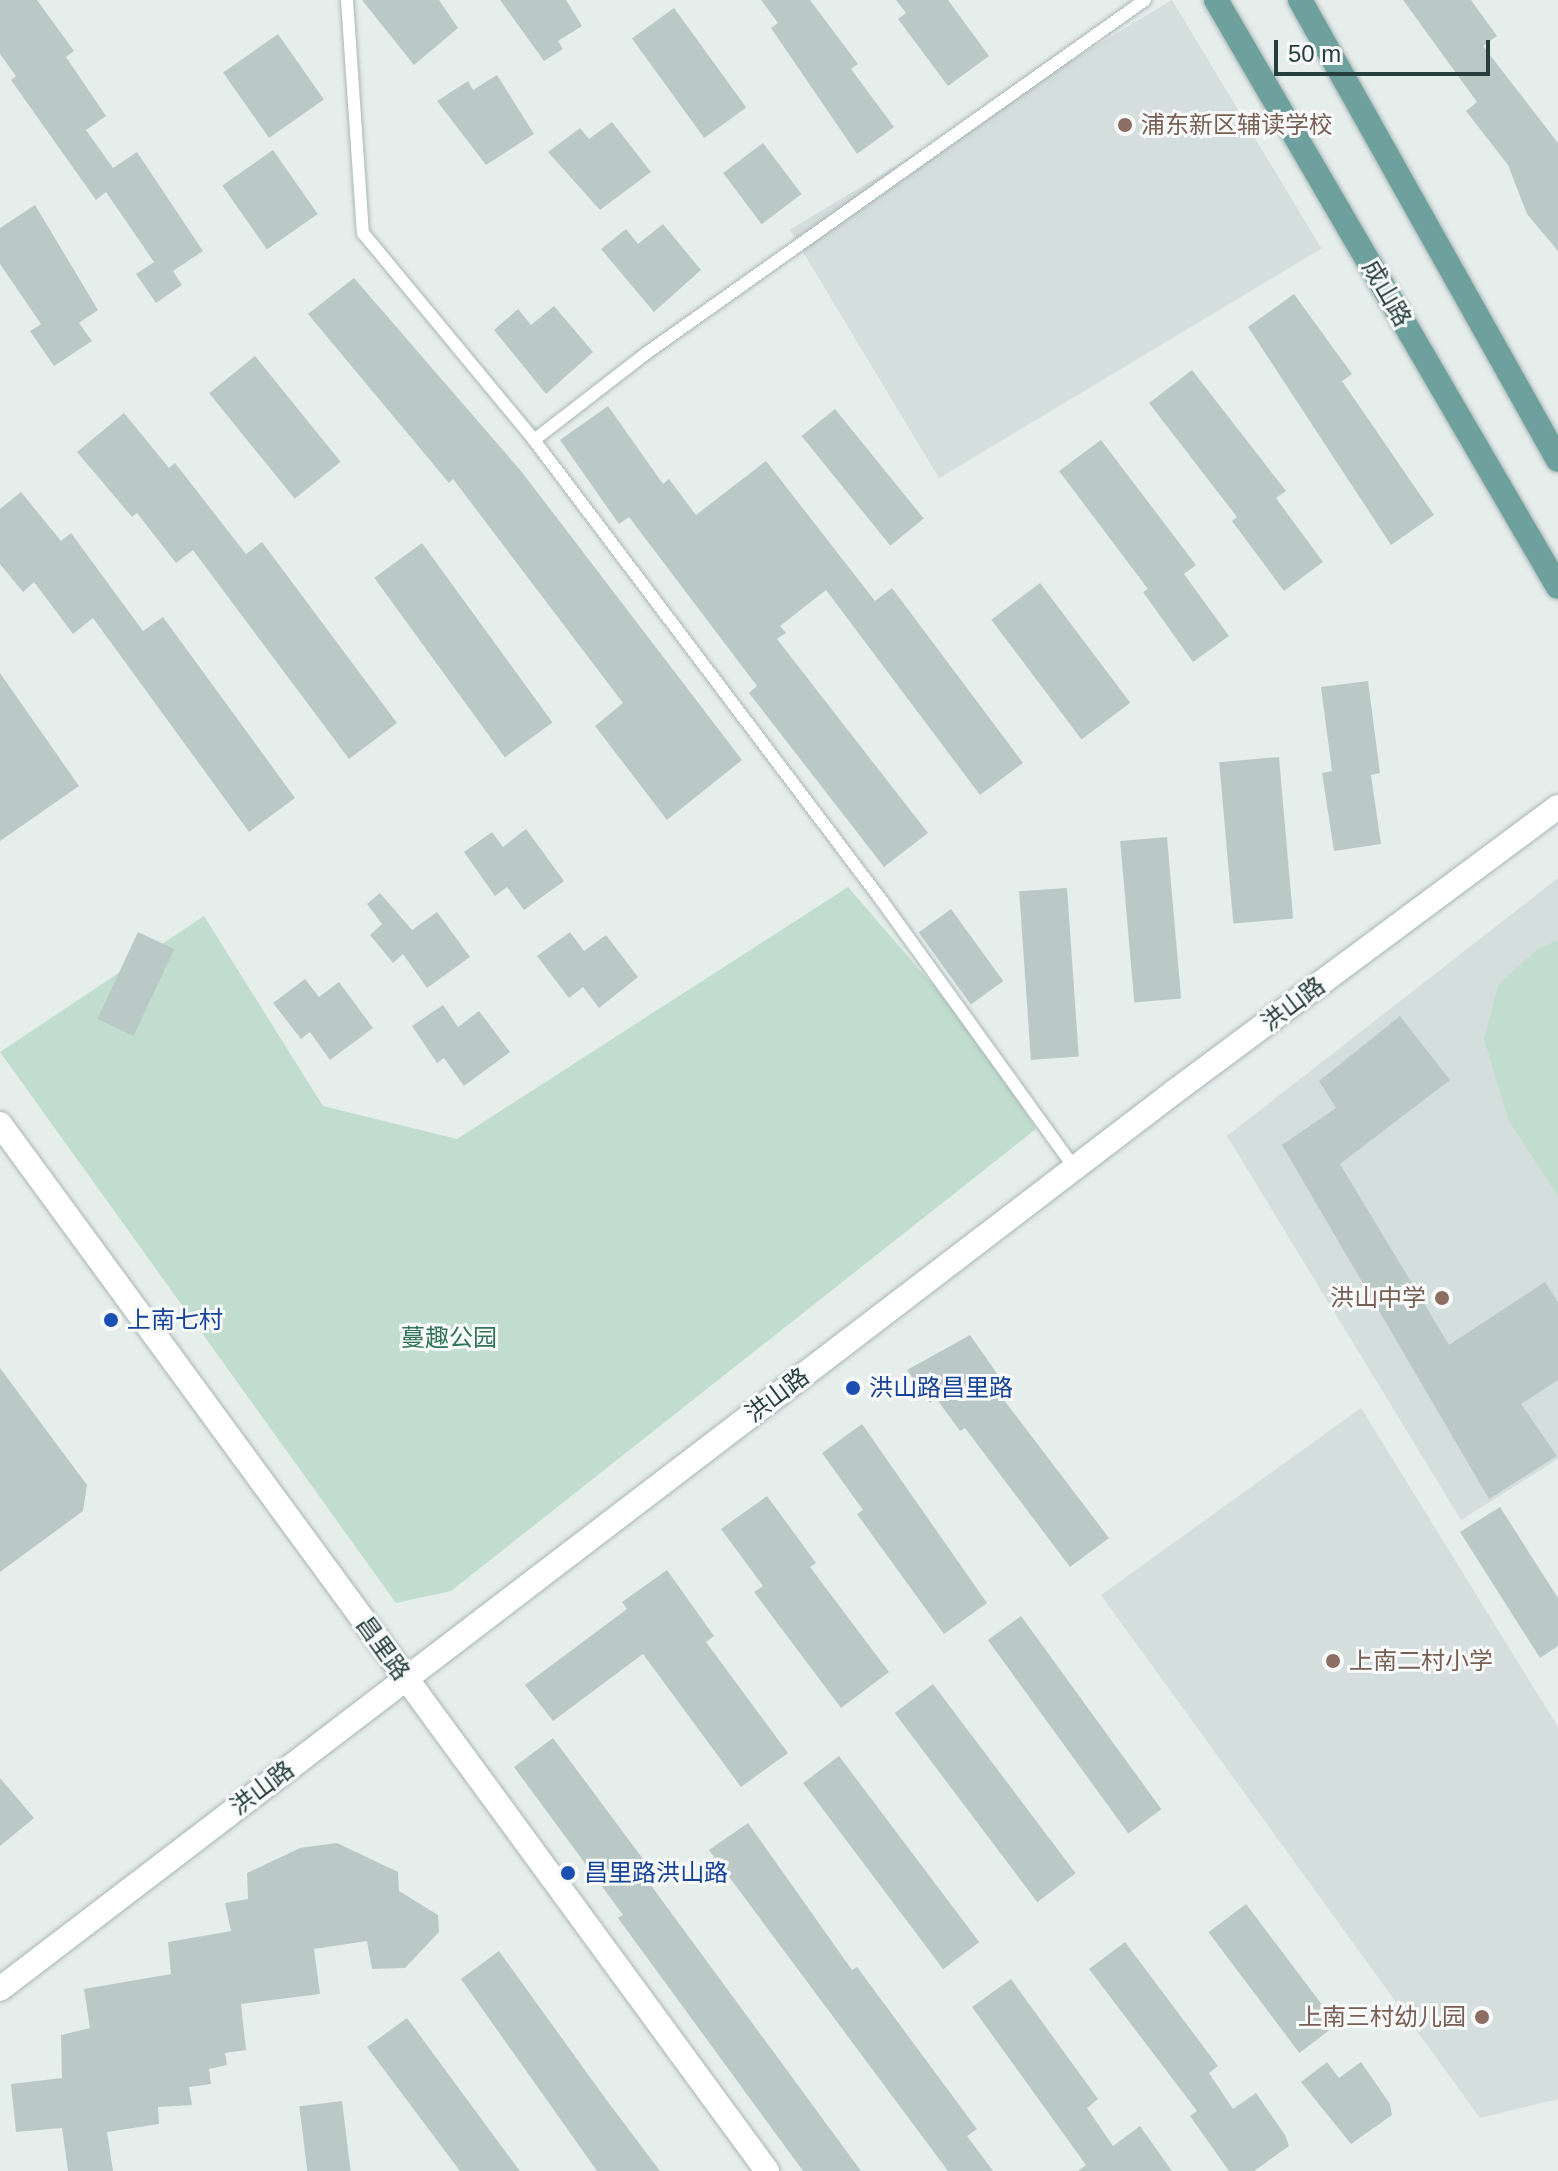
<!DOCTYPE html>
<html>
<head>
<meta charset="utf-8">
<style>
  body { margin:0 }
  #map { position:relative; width:1558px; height:2171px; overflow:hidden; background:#e6eeec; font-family:Helvetica,"Noto Sans SC",sans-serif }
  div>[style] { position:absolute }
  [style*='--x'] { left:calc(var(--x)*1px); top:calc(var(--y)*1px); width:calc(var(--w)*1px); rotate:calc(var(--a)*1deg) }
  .built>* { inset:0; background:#d4dedc; transform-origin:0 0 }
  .green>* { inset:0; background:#c1ddcf }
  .building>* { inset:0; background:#bbc9c6; transform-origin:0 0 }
  .roads { filter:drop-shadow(0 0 2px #a9b6b4) drop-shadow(0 0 2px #a9b6b4) }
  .service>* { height:12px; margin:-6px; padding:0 6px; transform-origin:6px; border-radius:6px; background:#fff }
  .minor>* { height:24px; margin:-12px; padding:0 12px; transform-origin:12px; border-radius:12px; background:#fff }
  .tertiary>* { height:24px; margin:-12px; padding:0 12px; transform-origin:12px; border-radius:12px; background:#fff }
  .primary>* { height:24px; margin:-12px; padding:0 12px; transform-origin:12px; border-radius:12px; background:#6ea19e }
  .dots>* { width:22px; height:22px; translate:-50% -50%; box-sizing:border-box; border:4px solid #f7faf9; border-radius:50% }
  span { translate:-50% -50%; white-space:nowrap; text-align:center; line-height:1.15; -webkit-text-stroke:6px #f7faf9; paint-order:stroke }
  .education-label { font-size:24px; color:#785e54 }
  .left { translate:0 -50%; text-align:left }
  .right { translate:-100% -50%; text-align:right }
  .street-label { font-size:24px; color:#263f3e }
  .transit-label { font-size:24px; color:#164399 }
  .park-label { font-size:24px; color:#32745a }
  .scale { position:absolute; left:1274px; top:40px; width:216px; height:36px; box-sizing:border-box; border:4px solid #263f3e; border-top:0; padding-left:10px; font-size:24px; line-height:28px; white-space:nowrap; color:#263f3e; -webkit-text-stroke:6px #f7faf9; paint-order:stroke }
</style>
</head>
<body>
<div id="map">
  <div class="built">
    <div style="left:1172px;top:0;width:290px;height:446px;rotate:59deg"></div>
    <div style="clip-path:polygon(1558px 878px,1558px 1459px,1461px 1520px,1227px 1136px)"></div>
    <div style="clip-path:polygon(1361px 1408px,1558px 1727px,1558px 2099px,1480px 2118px,1101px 1595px)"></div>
  </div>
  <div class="green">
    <div style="clip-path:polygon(848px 887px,975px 1034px,1036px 1129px,451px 1591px,396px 1603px,0 1052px,204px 916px,323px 1106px,457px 1139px)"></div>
    <div style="clip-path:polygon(1558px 940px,1558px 1196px,1509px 1121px,1484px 1039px,1499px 984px,1537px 950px)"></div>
  </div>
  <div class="building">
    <div style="clip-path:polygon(0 0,37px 0,74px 51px,66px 57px,106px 116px,86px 130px,113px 168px,137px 152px,203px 251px,173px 271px,182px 285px,156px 303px,136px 274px,154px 262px,106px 192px,96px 200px,11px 80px,16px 76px,0 54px)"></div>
    <div style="clip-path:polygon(362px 0,439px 0,458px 28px,414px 65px)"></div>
    <div style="clip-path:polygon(500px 0,566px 0,582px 26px,558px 41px,563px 49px,544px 61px)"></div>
    <div style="clip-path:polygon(761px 0,810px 0,858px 64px,851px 69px,894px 127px,857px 154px,771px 28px,778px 23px)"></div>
    <div style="clip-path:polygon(896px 0,948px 0,989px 56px,948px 86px,898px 19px,906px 13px)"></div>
    <div style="clip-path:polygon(1403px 0,1471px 0,1497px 36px,1483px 46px,1558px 143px,1558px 251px,1527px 214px,1508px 165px,1466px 111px,1477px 102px)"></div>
    <div style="left:674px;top:8px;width:123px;height:52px;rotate:54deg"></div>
    <div style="left:278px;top:34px;width:80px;height:67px;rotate:55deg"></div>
    <div style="clip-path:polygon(497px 75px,534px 134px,486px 165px,437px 101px,468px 81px,473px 90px)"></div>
    <div style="clip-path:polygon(612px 122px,651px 172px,600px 210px,548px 152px,580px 128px,589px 139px)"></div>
    <div style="left:763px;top:143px;width:64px;height:50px;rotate:53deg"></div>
    <div style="left:273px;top:150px;width:78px;height:62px;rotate:55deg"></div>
    <div style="clip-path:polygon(35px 205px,98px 310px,79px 323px,92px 341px,54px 366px,30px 331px,41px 324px,0 264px,0 228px)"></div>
    <div style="clip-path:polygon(663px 224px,701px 270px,654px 312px,601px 249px,626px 229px,638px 244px)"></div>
    <div style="clip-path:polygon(354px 278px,521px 471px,742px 760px,667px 820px,595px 726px,623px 703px,453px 479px,449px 483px,308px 314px)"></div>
    <div style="clip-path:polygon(1294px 294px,1352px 374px,1342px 381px,1434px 515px,1391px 545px,1248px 327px)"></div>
    <div style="clip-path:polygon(554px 306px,593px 352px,546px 394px,494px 330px,518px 309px,531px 325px)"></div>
    <div style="left:255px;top:356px;width:136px;height:59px;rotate:51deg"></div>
    <div style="clip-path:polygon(1192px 370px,1286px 491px,1276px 498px,1323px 562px,1284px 591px,1232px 521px,1237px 517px,1149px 403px)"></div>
    <div style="clip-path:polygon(608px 406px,663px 484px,669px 479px,696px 515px,766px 461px,875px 601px,892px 588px,1023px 763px,980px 795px,826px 590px,780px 626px,786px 633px,777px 639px,928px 833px,884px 867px,749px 693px,757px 686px,629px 517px,619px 524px,560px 440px)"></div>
    <div style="left:835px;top:409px;width:141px;height:43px;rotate:51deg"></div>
    <div style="clip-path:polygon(124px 413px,169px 468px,175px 463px,246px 554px,262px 542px,397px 723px,349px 759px,193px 550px,176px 563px,137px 513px,132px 517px,77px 452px)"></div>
    <div style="clip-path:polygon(1101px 440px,1196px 565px,1184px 574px,1229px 636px,1193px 662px,1143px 592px,1148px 589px,1059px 471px)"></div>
    <div style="clip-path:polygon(21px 492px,61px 541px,71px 533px,143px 631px,163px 617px,295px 798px,249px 832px,93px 618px,73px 634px,34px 582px,23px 592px,0 564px,0 509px)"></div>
    <div style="left:422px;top:543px;width:222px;height:59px;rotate:54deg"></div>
    <div style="left:1040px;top:583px;width:150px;height:61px;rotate:53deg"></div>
    <div style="clip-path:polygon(0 673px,79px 786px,0 841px)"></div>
    <div style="clip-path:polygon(1368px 681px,1380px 773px,1371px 775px,1381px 844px,1334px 851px,1322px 773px,1332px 771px,1321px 687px)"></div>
    <div style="left:1279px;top:757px;width:162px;height:60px;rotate:85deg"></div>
    <div style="clip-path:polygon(526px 829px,564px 881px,524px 910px,507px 887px,495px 896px,464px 852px,492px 832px,503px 847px)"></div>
    <div style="left:1167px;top:837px;width:162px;height:47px;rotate:85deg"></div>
    <div style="left:1067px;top:888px;width:169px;height:48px;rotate:86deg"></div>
    <div style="clip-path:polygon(380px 893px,412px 930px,437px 912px,470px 957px,427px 988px,403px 954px,393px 963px,370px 935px,382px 924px,367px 904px)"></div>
    <div style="left:951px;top:909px;width:89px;height:40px;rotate:54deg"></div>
    <div style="left:138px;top:932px;width:40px;height:96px;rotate:25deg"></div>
    <div style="clip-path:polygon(570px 932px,584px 951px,606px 935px,638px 977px,599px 1008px,583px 987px,569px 998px,537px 956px)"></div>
    <div style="clip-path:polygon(305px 979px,319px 997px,339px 982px,373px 1028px,330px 1060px,310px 1032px,301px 1039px,273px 1003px)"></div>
    <div style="clip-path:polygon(443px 1005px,458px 1027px,479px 1011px,510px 1052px,464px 1086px,444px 1058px,437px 1063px,412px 1026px)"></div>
    <div style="clip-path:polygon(1400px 1016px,1450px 1080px,1340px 1164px,1449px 1345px,1545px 1282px,1558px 1302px,1558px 1380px,1521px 1404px,1557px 1456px,1489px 1499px,1282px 1145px,1336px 1108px,1319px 1081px)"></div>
    <div style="clip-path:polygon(970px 1335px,1005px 1385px,998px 1390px,1004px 1400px,1109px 1538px,1070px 1567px,965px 1428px,960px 1431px,936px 1398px,930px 1403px,907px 1370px)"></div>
    <div style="clip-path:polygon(0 1368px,87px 1485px,83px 1511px,0 1572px)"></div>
    <div style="clip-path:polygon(862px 1424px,987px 1603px,944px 1634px,857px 1514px,863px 1510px,822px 1453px)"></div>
    <div style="clip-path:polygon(767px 1496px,816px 1563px,810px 1567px,889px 1672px,841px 1708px,754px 1592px,763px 1586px,721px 1529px)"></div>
    <div style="clip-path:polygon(1500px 1507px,1558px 1598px,1558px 1646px,1540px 1658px,1460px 1532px)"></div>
    <div style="clip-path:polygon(667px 1570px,714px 1636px,706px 1642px,788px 1753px,741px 1787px,643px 1654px,553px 1721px,525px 1685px,627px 1609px,622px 1602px)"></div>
    <div style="left:1021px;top:1616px;width:239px;height:41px;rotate:54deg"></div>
    <div style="left:933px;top:1684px;width:237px;height:48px;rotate:53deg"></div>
    <div style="clip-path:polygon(553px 1738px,643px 1859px,636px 1865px,861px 2171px,803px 2171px,618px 1918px,623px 1915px,514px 1767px)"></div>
    <div style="left:839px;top:1756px;width:233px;height:45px;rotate:53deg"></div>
    <div style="clip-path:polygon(0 1778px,34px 1818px,0 1846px)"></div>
    <div style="clip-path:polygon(748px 1823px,852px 1970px,857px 1967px,977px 2129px,967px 2136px,993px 2171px,948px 2171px,709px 1850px)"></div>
    <div style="clip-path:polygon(337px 1843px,398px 1872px,399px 1891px,438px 1915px,439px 1932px,405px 1968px,372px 1969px,367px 1941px,314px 1949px,320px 1994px,241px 2004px,246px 2050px,225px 2053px,227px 2065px,209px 2069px,211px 2084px,189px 2087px,192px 2105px,158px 2107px,159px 2124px,107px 2132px,113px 2171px,68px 2171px,62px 2128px,16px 2132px,11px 2084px,62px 2078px,61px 2035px,90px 2028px,84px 1989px,171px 1974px,168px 1942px,231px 1931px,225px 1903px,248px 1899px,247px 1873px,300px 1848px)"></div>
    <div style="left:1246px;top:1904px;width:151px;height:47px;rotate:53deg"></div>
    <div style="clip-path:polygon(1125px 1942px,1218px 2066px,1209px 2073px,1233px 2109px,1256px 2093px,1285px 2135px,1289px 2146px,1254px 2171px,1229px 2171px,1190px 2116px,1197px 2111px,1089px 1969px)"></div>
    <div style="clip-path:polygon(499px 1951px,605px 2098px,660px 2171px,597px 2171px,461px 1979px)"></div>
    <div style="clip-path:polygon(1011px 1979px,1098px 2099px,1087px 2108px,1113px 2146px,1140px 2126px,1172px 2171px,1078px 2171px,1086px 2165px,972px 2007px)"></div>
    <div style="clip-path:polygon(407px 2018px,502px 2147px,520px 2171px,460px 2171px,367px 2047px)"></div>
    <div style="clip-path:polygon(1327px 2062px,1339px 2078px,1361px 2062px,1390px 2104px,1392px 2115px,1351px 2144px,1301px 2082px)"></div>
    <div style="left:342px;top:2101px;width:71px;height:43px;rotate:83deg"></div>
  </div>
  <div class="roads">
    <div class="service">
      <div style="--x:347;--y:0;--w:234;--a:86.1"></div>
      <div style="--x:363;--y:233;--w:268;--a:50.4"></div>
      <div style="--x:534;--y:440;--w:578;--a:52.95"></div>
      <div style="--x:882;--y:901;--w:333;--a:54.2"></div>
      <div style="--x:534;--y:440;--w:144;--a:-37.7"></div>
      <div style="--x:648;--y:352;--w:609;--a:-35.31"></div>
    </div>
    <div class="minor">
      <div style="--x:0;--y:1989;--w:1477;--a:-37.38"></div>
      <div style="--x:1174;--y:1092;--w:478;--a:-36.6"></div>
    </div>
    <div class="tertiary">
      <div style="--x:0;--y:1124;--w:1298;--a:53.77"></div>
    </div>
    <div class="primary">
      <div style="--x:1216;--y:0;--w:679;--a:59.77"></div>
      <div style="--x:1300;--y:0;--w:527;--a:60.71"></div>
    </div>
  </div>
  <div class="dots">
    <div style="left:1125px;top:125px;background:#8d6e63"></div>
    <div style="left:1442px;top:1298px;background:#8d6e63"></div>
    <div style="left:111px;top:1320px;background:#1a4fb4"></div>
    <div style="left:853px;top:1388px;background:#1a4fb4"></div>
    <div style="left:1333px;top:1661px;background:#8d6e63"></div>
    <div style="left:568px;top:1873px;background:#1a4fb4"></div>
    <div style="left:1482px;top:2017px;background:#8d6e63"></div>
  </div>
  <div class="education-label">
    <span class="left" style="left:1141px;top:125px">浦东新区辅读学校</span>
    <span class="right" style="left:1426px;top:1298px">洪山中学</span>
    <span class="left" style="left:1349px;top:1661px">上南二村小学</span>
    <span class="right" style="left:1466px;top:2017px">上南三村幼儿园</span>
  </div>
  <div class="street-label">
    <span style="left:1387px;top:293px;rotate:60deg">成山路</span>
    <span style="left:1293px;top:1004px;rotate:-37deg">洪山路</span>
    <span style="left:777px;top:1395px;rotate:-37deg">洪山路</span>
    <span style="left:383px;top:1648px;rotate:54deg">昌里路</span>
    <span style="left:262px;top:1788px;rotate:-37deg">洪山路</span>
  </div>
  <div class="transit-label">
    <span class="left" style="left:127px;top:1320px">上南七村</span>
    <span class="left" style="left:869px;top:1388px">洪山路昌里路</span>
    <span class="left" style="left:584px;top:1873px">昌里路洪山路</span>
  </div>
  <div class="park-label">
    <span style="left:449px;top:1338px">蔓趣公园</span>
  </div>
  <div class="scale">50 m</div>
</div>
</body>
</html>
